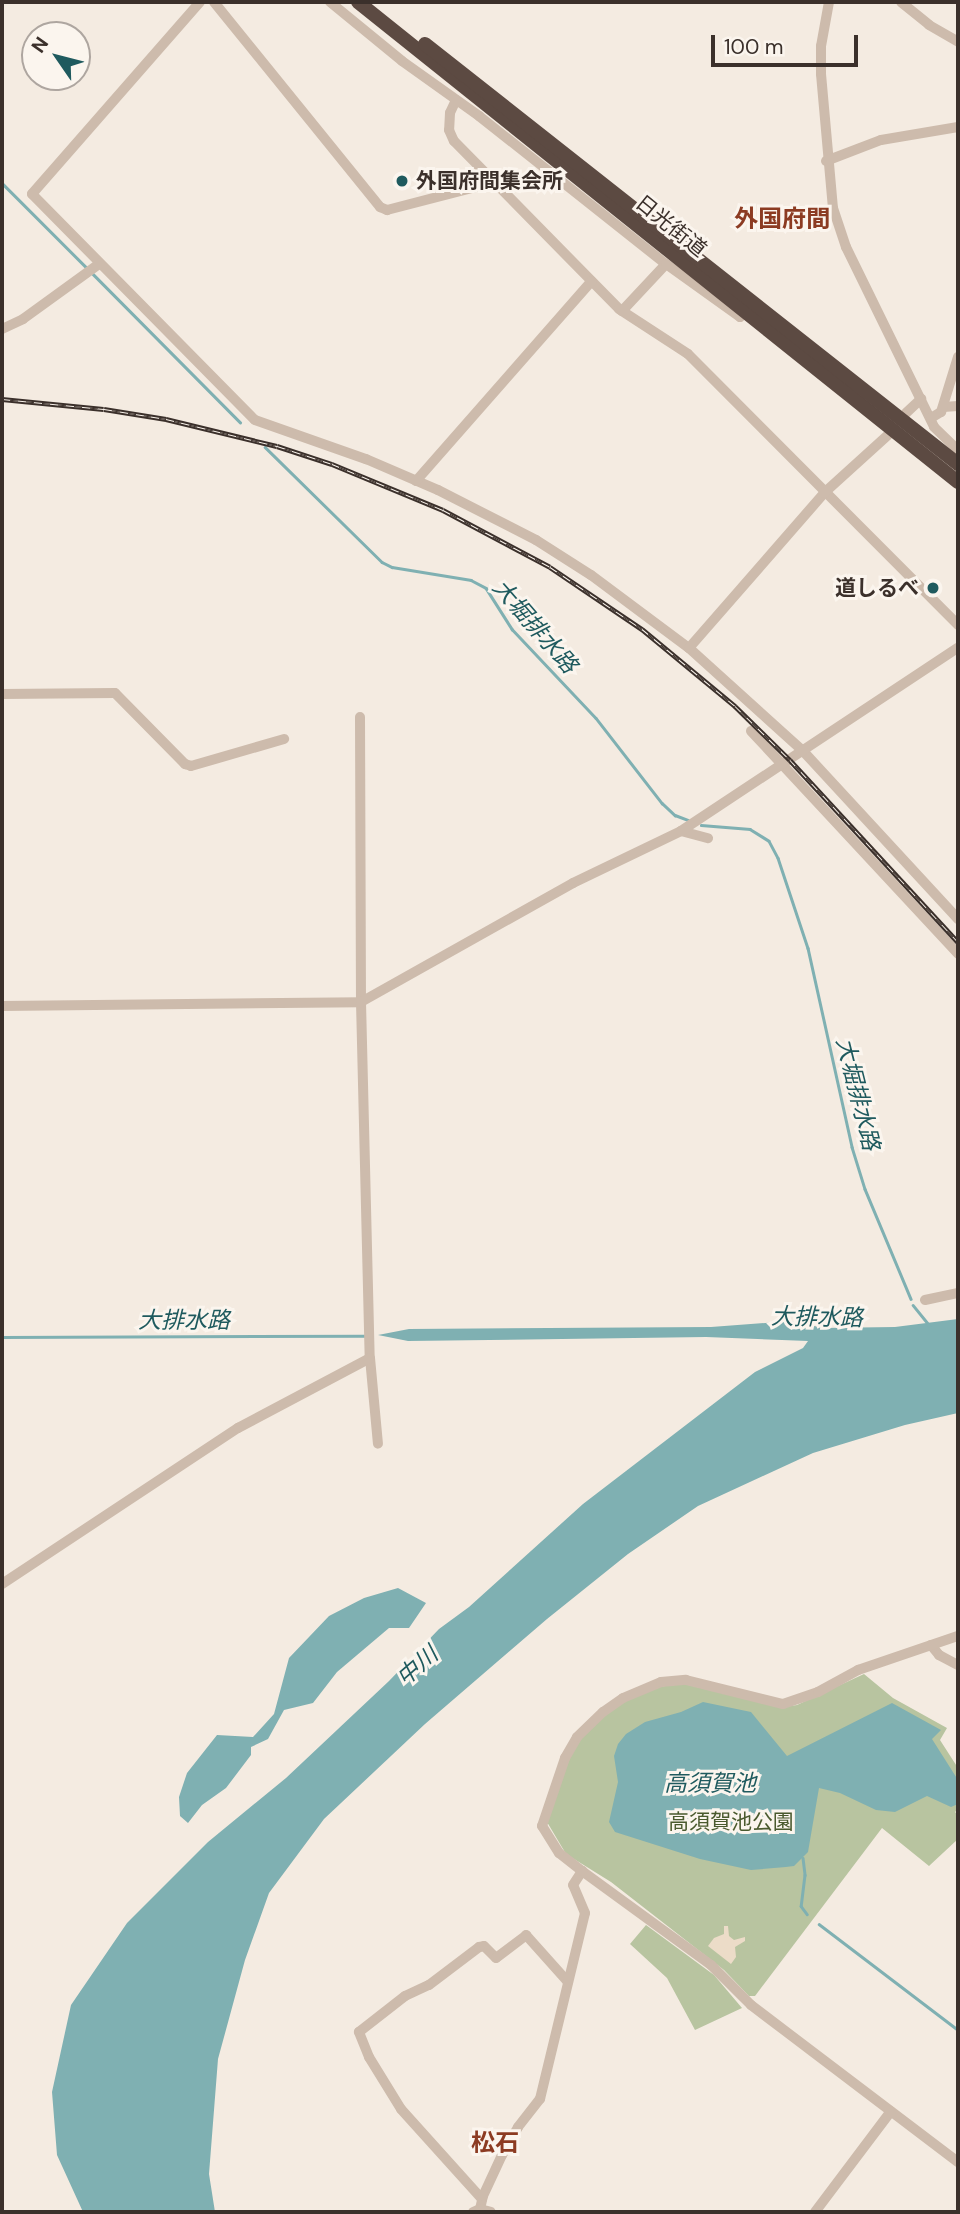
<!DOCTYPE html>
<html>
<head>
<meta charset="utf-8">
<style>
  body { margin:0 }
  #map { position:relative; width:960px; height:2214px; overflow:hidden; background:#f4ebe1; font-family:"DM Sans","Noto Sans JP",sans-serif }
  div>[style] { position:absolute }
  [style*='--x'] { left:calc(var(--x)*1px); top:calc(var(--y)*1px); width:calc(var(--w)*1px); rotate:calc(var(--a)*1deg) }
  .green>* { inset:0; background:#b8c4a0 }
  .plaza>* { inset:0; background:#ecdcc8 }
  .water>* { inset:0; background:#7fb0b2 }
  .stream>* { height:2.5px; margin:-1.25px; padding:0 1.25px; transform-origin:1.25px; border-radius:1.25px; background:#7fb0b2 }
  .minor>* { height:10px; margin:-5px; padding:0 5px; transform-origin:5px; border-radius:5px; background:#cdbbac }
  .highway>* { height:14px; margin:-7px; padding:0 7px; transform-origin:7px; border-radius:7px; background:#5c4a42 }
  .rail>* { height:5px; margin-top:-2.5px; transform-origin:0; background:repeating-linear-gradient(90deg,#fbf5ee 0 8px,#3b302b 0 16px); box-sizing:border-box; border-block:2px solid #3b302b }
  .dots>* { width:19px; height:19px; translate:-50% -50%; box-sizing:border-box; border:4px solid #fbf5ee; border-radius:50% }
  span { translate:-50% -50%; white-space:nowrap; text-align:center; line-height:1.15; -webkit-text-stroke:6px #fbf5ee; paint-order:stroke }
  .poi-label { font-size:21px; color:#3b302b; font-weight:700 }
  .left { translate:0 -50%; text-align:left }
  .right { translate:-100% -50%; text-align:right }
  .street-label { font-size:21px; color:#3b302b }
  .park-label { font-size:21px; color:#4a5a2e }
  .water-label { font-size:23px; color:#1f5a5e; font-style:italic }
  .quarter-label { font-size:24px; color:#8c3b22; font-weight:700 }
  .frame { position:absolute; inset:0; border:4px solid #3b302b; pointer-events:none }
  .north { position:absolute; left:21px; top:21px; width:70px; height:70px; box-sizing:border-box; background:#fbf5ee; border:2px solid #aea6a0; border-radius:50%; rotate:305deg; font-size:19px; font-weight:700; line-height:28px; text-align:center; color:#3b302b }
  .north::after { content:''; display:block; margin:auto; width:24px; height:32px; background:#1f5a5e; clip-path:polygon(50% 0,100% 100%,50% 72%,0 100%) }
  .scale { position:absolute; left:711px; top:35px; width:147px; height:32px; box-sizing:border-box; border:4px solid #3b302b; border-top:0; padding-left:9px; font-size:21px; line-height:24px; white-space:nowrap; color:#3b302b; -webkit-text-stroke:5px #fbf5ee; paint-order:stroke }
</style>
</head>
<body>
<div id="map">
  <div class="green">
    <div style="clip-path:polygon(864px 1674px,893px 1698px,947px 1728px,940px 1740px,958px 1768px,958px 1809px,955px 1812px,958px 1815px,958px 1839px,929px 1866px,882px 1828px,755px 1996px,749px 1996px,724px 1970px,611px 1882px,566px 1854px,550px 1827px,547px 1822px,571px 1752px,577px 1742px,616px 1705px,656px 1687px,684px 1684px,784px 1707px,797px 1705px)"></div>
    <div style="clip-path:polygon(646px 1925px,714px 1975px,742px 2008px,695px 2030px,667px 1978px,630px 1944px)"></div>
  </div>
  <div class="plaza">
    <div style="clip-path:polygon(724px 1926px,728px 1926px,729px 1936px,734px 1940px,745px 1937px,745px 1941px,735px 1947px,736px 1957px,731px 1964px,708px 1946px,714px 1938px,724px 1934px)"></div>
  </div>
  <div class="water">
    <div style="clip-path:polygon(958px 1319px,958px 1413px,905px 1425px,813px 1453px,698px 1506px,628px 1554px,547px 1619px,425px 1724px,324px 1819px,269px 1893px,245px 1960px,218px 2059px,209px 2174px,215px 2212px,83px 2212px,57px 2155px,52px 2092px,71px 2005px,127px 1923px,208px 1842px,286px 1778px,389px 1681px,439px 1629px,469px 1607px,583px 1504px,755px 1372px,803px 1348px,808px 1341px,706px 1337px,408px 1341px,378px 1335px,409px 1329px,711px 1327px,793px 1321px,823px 1328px,895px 1327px)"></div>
    <div style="clip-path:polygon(398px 1588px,426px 1603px,409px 1628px,389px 1628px,337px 1672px,313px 1703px,284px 1710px,268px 1739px,251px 1747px,251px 1755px,226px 1788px,202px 1805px,188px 1823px,180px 1816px,179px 1797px,187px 1773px,217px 1735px,253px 1737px,274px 1714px,289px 1658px,329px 1616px,364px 1598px)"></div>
    <div style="clip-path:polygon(703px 1702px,751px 1712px,787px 1756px,892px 1703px,941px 1730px,932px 1739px,958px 1780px,958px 1804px,951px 1807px,927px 1796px,895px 1812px,876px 1810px,840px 1793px,819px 1788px,808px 1852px,794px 1866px,786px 1867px,751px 1870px,700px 1859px,615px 1832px,609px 1822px,618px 1782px,614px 1756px,618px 1744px,626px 1734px,645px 1722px,681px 1712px)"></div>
  </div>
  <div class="stream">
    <div style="--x:2;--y:183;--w:120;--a:45"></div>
    <div style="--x:93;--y:274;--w:209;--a:45.2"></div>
    <div style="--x:265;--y:447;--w:164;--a:44.5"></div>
    <div style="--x:382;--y:562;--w:11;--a:27"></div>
    <div style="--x:392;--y:567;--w:80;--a:9.3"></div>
    <div style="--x:471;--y:580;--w:17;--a:28"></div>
    <div style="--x:486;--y:588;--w:49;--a:57.6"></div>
    <div style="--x:512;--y:629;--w:122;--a:46.7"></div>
    <div style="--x:596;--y:718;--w:108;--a:52.2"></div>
    <div style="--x:662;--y:803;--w:18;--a:43"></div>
    <div style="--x:675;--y:815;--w:14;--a:21"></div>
    <div style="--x:701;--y:825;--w:49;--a:4.7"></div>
    <div style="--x:750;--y:829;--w:22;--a:32"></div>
    <div style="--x:769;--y:841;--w:19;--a:62"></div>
    <div style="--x:778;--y:858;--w:95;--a:71.6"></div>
    <div style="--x:808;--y:948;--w:204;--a:77.5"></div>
    <div style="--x:852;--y:1147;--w:44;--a:72.8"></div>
    <div style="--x:865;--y:1189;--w:119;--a:67.3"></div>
    <div style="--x:913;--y:1305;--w:26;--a:51"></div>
    <div style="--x:2;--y:1337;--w:364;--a:-0.2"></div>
    <div style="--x:803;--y:1858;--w:17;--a:83"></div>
    <div style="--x:805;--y:1875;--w:31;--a:97"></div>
    <div style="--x:801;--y:1906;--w:10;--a:53"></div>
    <div style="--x:819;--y:1924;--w:175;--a:37.3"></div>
  </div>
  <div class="minor">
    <div style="--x:200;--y:2;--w:255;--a:131.2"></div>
    <div style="--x:32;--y:194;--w:317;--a:45.4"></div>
    <div style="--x:255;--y:420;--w:118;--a:19.4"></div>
    <div style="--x:366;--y:459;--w:78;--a:23.3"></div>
    <div style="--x:438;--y:490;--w:110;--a:27"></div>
    <div style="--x:536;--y:540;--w:65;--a:32.5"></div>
    <div style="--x:591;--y:575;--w:122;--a:36.7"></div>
    <div style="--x:689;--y:648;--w:154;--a:42.1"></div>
    <div style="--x:803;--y:751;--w:229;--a:47.3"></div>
    <div style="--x:214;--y:2;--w:264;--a:51"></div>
    <div style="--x:380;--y:207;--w:8;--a:23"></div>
    <div style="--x:387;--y:210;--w:112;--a:-14.5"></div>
    <div style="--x:330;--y:2;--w:93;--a:39.3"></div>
    <div style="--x:402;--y:61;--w:95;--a:35.5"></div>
    <div style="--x:479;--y:116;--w:238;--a:38.4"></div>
    <div style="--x:829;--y:2;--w:45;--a:100.3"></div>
    <div style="--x:821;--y:46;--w:28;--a:90"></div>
    <div style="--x:821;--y:74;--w:135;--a:84.9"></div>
    <div style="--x:833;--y:208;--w:41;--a:71.6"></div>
    <div style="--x:846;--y:247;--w:200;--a:63.9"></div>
    <div style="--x:934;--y:427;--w:33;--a:44"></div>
    <div style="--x:901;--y:2;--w:36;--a:39"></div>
    <div style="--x:929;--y:25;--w:34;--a:30"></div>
    <div style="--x:456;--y:100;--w:14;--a:115"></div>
    <div style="--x:450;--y:113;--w:17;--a:93"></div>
    <div style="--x:449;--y:130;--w:12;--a:66"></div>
    <div style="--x:454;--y:141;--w:235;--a:45.5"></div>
    <div style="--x:619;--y:309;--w:82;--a:33.1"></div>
    <div style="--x:688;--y:354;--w:383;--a:45.1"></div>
    <div style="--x:826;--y:161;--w:59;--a:-20.9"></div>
    <div style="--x:881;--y:140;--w:78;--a:-9.6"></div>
    <div style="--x:622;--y:311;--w:64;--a:-46.9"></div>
    <div style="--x:666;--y:264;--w:91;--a:35.6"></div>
    <div style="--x:740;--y:317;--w:7;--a:-56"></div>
    <div style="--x:2;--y:329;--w:23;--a:-25"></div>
    <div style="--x:23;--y:319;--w:94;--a:-35.9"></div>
    <div style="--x:943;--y:407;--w:15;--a:-4"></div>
    <div style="--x:906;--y:413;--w:21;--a:-43"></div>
    <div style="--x:931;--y:418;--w:12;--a:-31"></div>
    <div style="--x:941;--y:412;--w:58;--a:-72.8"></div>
    <div style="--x:416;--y:481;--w:266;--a:-48.7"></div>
    <div style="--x:689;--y:648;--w:206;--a:-48.9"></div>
    <div style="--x:824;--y:493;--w:86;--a:-42.2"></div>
    <div style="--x:2;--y:694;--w:113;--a:-0.5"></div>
    <div style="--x:115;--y:693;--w:100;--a:45.4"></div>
    <div style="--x:185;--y:764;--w:6;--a:18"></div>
    <div style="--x:191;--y:766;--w:97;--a:-16.2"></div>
    <div style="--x:360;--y:717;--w:285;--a:89.8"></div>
    <div style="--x:361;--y:1002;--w:356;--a:88.6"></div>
    <div style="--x:370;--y:1358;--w:86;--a:84.7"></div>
    <div style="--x:751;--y:731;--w:304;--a:47.1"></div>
    <div style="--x:681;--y:831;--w:28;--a:15"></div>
    <div style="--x:2;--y:1006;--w:359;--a:-0.6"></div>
    <div style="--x:361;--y:1002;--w:243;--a:-29.3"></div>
    <div style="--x:573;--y:883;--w:120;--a:-25.7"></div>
    <div style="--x:681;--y:831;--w:332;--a:-33.5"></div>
    <div style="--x:925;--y:1300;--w:34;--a:-12"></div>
    <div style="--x:2;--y:1584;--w:283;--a:-33.5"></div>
    <div style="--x:238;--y:1428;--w:149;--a:-27.9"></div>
    <div style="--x:931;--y:1645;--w:13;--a:51"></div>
    <div style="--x:939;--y:1655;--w:21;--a:28"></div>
    <div style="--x:582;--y:1871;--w:160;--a:36.1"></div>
    <div style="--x:711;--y:1965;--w:57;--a:45"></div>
    <div style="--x:751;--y:2005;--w:260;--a:37.2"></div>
    <div style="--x:482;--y:2199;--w:121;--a:-132"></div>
    <div style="--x:401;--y:2109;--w:61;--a:-121.6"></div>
    <div style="--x:369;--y:2057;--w:27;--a:-112"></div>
    <div style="--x:359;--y:2032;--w:58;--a:-38"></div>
    <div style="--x:405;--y:1996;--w:26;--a:-25"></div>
    <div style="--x:429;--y:1985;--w:63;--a:-37.2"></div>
    <div style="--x:479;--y:1947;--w:5;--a:-11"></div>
    <div style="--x:484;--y:1946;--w:17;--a:45"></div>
    <div style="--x:496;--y:1958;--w:38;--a:-37"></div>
    <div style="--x:526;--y:1935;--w:63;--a:48.2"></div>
    <div style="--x:480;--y:2209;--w:13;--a:-77"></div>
    <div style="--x:483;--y:2196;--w:45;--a:-65.1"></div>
    <div style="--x:502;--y:2155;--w:32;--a:-60"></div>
    <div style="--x:518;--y:2127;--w:36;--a:-52"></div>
    <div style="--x:540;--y:2099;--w:191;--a:-76.4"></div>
    <div style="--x:585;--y:1913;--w:30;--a:-113"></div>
    <div style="--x:573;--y:1885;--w:17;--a:-57"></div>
    <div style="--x:582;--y:1871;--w:29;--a:-142"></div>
    <div style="--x:559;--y:1853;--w:32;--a:-122"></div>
    <div style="--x:542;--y:1826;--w:72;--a:-71.3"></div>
    <div style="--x:565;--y:1758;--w:24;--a:-60"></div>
    <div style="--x:577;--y:1737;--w:36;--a:-44"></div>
    <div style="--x:603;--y:1712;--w:24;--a:-35"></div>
    <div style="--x:623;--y:1698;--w:41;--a:-22.8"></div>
    <div style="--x:661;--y:1682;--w:25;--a:-5"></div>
    <div style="--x:686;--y:1680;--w:100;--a:13.9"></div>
    <div style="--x:783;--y:1704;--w:37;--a:-19"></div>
    <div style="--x:818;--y:1692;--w:46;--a:-28.8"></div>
    <div style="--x:858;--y:1670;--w:106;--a:-18.8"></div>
    <div style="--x:473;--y:2212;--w:8;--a:-23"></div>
    <div style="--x:480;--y:2209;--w:11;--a:15"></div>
    <div style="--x:815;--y:2212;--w:126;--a:-53"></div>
  </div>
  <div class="highway">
    <div style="--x:358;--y:2;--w:768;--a:38.66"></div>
    <div style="--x:425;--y:44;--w:679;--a:38.24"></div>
  </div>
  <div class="rail">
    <div style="--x:2;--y:399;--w:102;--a:5.6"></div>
    <div style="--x:104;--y:409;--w:63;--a:9.2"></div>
    <div style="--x:166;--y:419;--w:114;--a:13.7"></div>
    <div style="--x:277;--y:446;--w:58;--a:18.1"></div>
    <div style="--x:332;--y:464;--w:120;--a:22.5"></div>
    <div style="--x:443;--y:510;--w:121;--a:28"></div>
    <div style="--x:550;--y:567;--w:111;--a:34"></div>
    <div style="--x:642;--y:629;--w:121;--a:39.6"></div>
    <div style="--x:735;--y:706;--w:77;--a:44.5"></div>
    <div style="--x:790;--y:760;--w:248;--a:47.3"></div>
  </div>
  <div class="dots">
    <div style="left:402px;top:181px;background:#1f5a5e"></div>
    <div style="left:933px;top:588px;background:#1f5a5e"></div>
  </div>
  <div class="poi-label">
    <span class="left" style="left:416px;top:181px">外国府間集会所</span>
    <span class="right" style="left:919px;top:588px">道しるべ</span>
  </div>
  <div class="street-label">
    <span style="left:671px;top:226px;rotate:39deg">日光街道</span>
  </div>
  <div class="park-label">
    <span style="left:731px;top:1822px">高須賀池公園</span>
  </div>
  <div class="water-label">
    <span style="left:535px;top:626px;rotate:49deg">大堀排水路</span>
    <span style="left:858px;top:1094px;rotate:76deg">大堀排水路</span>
    <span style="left:817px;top:1317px;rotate:1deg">大排水路</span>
    <span style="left:184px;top:1320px">大排水路</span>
    <span style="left:417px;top:1666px;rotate:-41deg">中川</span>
    <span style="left:710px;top:1783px">高須賀池</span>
  </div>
  <div class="quarter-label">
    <span style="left:782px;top:219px">外国府間</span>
    <span style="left:495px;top:2143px">松石</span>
  </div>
  <div class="frame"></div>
  <div class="north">N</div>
  <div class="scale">100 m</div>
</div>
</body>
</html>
